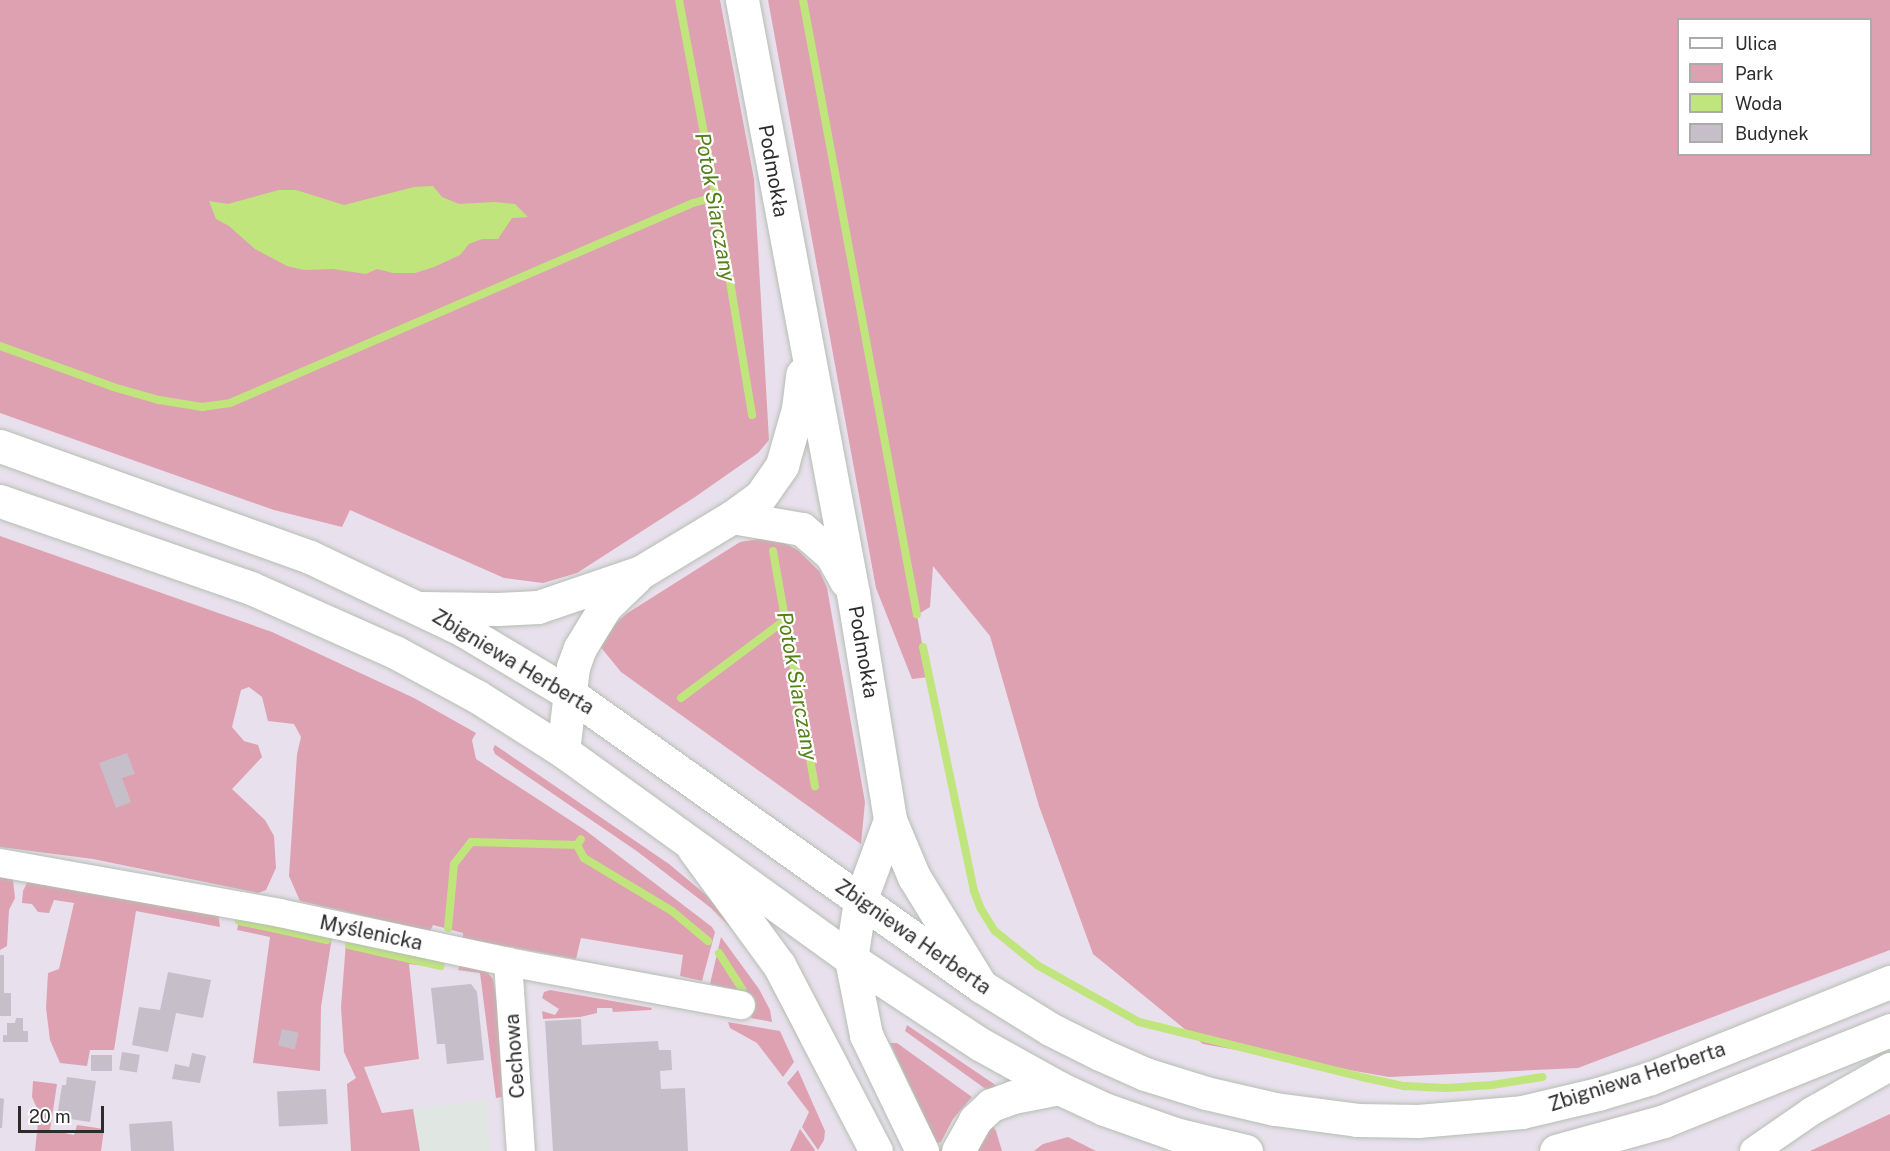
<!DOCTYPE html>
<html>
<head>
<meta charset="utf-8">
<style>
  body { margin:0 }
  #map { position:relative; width:1890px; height:1151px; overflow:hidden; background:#e8e0ec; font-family:"Public Sans",sans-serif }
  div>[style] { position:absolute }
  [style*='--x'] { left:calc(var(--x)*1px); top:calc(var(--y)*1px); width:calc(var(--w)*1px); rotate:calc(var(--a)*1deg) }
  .industrial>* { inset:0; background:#e0e6e2 }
  .green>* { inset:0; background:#dea1b1 }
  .water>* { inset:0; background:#c0e57c }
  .stream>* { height:8px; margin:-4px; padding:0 4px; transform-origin:4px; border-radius:4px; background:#c0e57c }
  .building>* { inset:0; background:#c6bec8; transform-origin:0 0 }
  .roads { filter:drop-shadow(0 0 2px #b5beb3) drop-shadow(0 0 2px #b5beb3) }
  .minor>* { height:28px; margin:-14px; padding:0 14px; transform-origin:14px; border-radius:14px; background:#fff }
  .tertiary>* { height:33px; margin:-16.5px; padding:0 16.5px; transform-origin:16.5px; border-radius:16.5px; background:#fff }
  .secondary>* { height:33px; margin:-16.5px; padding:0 16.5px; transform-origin:16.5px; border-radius:16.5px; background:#fff }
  span { translate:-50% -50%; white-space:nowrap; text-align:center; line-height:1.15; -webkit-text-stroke:4.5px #fff; paint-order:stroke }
  .street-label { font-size:20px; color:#2c2c2c }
  .water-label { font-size:21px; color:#538018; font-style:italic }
  .legend { position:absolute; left:1677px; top:18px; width:195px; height:138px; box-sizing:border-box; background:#fff; border:2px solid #ababab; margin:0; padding:8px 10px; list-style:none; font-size:18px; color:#2c2c2c }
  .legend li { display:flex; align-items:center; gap:12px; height:30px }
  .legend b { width:30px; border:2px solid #ababab }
  .scale { position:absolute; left:18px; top:1106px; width:86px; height:27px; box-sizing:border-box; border:3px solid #2c2c2c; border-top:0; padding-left:8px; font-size:18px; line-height:21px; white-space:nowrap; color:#2c2c2c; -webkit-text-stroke:4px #fff; paint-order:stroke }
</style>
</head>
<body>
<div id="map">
  <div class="industrial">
    <div style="clip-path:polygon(487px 1099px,490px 1151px,420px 1151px,413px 1109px)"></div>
  </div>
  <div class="green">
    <div style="clip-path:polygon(0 0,720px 0,754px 179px,769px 440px,758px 453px,695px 497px,577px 573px,543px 583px,504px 578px,350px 510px,342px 527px,274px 510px,0 413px)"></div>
    <div style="clip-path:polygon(evenodd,768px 0,1890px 0,1890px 950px,1578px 1068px,1389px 1077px,1203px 1044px,1093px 954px,1039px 806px,990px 636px,933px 566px,930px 607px,917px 615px,928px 677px,912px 679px,876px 588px,768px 0,1678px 20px,1870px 20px,1870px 154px,1678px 154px,1678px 20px)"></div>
    <div style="clip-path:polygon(0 536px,272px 632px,414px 698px,476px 733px,472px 740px,476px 759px,585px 830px,712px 927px,715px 932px,702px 981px,680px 976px,683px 955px,581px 938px,576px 959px,463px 938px,463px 933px,433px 925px,430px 931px,300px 901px,289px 876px,297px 754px,301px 737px,294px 724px,268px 721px,262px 697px,249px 687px,241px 690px,232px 727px,244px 741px,258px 745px,262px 757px,232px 789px,265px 820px,274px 836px,276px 868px,266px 890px,258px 893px,93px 859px,0 847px)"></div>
    <div style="clip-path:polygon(765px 538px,776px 539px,798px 550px,820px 572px,827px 588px,865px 802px,861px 844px,621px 672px,599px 645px,609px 629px,626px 614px,740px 542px)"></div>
    <div style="clip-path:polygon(495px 745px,669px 864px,723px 909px,743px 928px,763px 957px,808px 1039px,800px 1042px,763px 970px,731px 928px,711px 908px,638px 852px,495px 754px,493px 749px)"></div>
    <div style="clip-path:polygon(0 871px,13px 880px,15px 898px,9px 910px,7px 946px,0 950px)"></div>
    <div style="clip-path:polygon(30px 877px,218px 912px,220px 927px,136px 911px,114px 1050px,90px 1050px,87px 1066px,60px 1063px,50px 1040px,46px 1008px,48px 973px,59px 969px,74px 903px,54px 900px,49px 913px,38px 912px,32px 904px,22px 903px,23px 891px)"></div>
    <div style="clip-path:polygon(240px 916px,332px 937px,321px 1007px,320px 1071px,253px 1063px,270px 937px,237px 930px)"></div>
    <div style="clip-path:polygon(721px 937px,759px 989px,770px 1010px,772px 1022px,751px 1018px,753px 1006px,743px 991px,710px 984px)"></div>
    <div style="clip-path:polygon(346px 942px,433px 959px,435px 967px,409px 964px,419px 1059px,364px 1067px,382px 1113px,413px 1109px,420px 1151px,351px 1151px,347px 1084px,356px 1078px,344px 1052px,341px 1007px)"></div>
    <div style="clip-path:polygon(461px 963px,483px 967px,493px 979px,499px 1014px,502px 1097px,496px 1098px,480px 973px,458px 970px)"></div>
    <div style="clip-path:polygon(550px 990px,652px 1008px,651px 1010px,613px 1012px,612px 1008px,597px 1008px,597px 1013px,580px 1017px,543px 1019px,542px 1011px,555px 1015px,559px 1009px,542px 998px,544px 992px)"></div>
    <div style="clip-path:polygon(728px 1022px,780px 1031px,794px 1062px,783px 1077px,757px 1043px,730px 1028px)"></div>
    <div style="clip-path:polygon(907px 1025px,994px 1084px,997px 1087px,987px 1090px,905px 1031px)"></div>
    <div style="clip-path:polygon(890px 1043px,897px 1043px,972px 1097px,953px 1119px,941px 1142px,937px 1143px)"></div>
    <div style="clip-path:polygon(798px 1070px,825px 1131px,824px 1140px,818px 1150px,802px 1127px,809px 1112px,787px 1083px)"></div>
    <div style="clip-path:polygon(33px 1081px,57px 1084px,50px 1130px,74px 1135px,77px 1125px,104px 1129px,101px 1151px,35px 1151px,39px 1113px,32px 1097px)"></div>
    <div style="clip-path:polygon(1890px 1114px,1890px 1151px,1810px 1151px)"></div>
    <div style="clip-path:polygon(988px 1118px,996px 1131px,1002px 1151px,968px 1151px)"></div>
    <div style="clip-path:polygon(800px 1129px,815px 1150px,814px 1151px,790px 1151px)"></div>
    <div style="clip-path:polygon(1068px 1137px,1096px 1151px,1034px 1151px,1043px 1144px)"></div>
  </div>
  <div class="water">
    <div style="clip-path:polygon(433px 186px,442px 197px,459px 204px,494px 202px,515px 204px,528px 217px,512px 218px,498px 239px,482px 239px,469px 244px,460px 255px,434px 267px,415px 273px,393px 273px,377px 269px,366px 274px,333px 269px,304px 270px,287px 266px,255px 249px,229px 226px,216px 219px,209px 201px,228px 204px,279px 190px,296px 190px,344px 205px,414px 187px)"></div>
  </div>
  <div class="stream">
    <div style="--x:679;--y:0;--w:200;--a:79.4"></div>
    <div style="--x:716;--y:197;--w:221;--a:80.6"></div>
    <div style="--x:803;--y:0;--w:625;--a:79.5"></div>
    <div style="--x:0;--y:346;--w:120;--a:19.9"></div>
    <div style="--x:113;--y:387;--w:48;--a:15.8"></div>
    <div style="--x:159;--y:400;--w:44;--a:9.2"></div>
    <div style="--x:202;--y:407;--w:28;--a:-8"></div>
    <div style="--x:230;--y:403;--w:504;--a:-23.36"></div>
    <div style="--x:693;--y:203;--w:24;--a:-15"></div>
    <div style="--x:773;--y:551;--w:239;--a:79.9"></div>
    <div style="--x:923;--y:647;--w:249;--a:78.2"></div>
    <div style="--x:974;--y:891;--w:19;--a:69"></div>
    <div style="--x:981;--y:909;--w:26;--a:58"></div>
    <div style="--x:995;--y:931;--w:54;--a:39"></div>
    <div style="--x:1037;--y:965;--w:117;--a:29.2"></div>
    <div style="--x:1139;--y:1022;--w:234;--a:13.9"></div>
    <div style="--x:1366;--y:1078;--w:40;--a:12"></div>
    <div style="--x:1405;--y:1086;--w:41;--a:2.8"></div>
    <div style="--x:1446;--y:1088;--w:46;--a:-3.7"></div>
    <div style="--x:1492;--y:1085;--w:51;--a:-9.1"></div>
    <div style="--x:681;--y:698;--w:130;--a:-36.9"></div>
    <div style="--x:577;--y:845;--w:15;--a:62"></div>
    <div style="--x:584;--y:858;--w:103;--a:31.1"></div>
    <div style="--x:672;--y:911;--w:47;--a:39.8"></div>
    <div style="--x:239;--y:921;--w:90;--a:12.2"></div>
    <div style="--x:448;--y:928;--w:64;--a:-84.6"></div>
    <div style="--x:454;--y:864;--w:28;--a:-52"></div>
    <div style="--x:471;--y:842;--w:106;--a:1.6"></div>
    <div style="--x:577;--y:845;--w:7;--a:-56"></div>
    <div style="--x:349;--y:945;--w:94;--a:12.9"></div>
    <div style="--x:719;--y:953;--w:43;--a:57.4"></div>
  </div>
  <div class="building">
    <div style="clip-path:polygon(127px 753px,135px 774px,122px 778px,131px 802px,116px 808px,99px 763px)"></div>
    <div style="clip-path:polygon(0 955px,4px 955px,4px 993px,11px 993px,11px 1016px,0 1016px)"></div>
    <div style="clip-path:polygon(168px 972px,211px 980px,203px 1018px,176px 1013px,168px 1052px,132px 1045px,139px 1007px,160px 1010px)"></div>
    <div style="clip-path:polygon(471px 984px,477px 992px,484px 1060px,447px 1064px,445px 1044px,437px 1044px,431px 988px)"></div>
    <div style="clip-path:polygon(16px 1018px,23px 1018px,23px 1031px,28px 1031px,28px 1042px,3px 1042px,3px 1035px,7px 1035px,7px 1023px,15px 1023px)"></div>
    <div style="clip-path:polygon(581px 1019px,582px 1045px,658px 1041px,659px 1050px,671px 1050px,672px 1070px,660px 1071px,661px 1089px,685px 1088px,688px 1151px,553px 1151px,545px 1021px)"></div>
    <div style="left:282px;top:1029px;width:17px;height:17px;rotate:13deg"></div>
    <div style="left:122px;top:1052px;width:18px;height:18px;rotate:9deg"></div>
    <div style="clip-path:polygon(192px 1053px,206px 1056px,200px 1083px,172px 1079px,175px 1064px,189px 1067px)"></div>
    <div style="left:91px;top:1055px;width:21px;height:16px"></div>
    <div style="clip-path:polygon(67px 1077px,96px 1081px,90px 1122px,57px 1117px,62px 1085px,66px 1085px)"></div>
    <div style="left:326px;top:1089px;width:35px;height:49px;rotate:87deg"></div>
    <div style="clip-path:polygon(0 1098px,4px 1099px,2px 1128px,0 1128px)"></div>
    <div style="left:172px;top:1121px;width:30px;height:43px;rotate:86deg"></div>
  </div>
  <div class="roads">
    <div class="minor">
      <div style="--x:0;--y:863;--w:284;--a:10.1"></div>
      <div style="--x:280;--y:913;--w:233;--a:12.1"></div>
      <div style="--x:508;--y:962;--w:237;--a:10.5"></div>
      <div style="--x:508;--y:962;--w:189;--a:86.1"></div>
      <div style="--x:1754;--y:1151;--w:70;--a:-34.6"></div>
      <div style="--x:1812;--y:1111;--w:90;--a:-29.4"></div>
    </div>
    <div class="tertiary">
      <div style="--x:742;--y:0;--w:603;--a:79.4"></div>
      <div style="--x:853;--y:593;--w:230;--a:80.7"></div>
      <div style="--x:890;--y:820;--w:86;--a:110.3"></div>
      <div style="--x:860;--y:901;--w:59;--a:98.8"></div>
      <div style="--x:851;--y:959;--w:77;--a:78.8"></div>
      <div style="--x:866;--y:1035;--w:129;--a:64.2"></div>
      <div style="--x:732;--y:517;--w:71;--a:9.7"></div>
      <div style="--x:802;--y:529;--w:38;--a:41"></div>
      <div style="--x:831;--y:554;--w:31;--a:61"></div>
      <div style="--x:421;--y:608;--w:77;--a:0.7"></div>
      <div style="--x:498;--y:609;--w:40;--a:-2.9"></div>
      <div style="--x:538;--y:607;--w:109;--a:-18.8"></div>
      <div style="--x:641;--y:572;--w:106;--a:-31.1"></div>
      <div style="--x:732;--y:517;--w:34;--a:-36"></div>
      <div style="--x:760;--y:497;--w:39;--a:-55"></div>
      <div style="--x:782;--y:465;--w:58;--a:-74.1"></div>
      <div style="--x:798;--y:409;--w:35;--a:-83"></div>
      <div style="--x:563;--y:751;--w:85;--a:-83.2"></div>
      <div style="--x:573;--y:667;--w:20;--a:-70"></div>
      <div style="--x:580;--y:648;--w:48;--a:-58.6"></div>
      <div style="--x:605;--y:607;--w:43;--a:-44.1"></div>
      <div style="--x:890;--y:820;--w:62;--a:67.2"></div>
      <div style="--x:914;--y:877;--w:128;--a:58.4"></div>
      <div style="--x:694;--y:849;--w:144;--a:53.8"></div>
      <div style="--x:779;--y:965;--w:210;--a:62.5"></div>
      <div style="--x:958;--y:1151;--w:35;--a:-61"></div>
      <div style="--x:975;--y:1120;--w:22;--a:-43"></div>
      <div style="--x:991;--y:1105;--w:23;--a:-20"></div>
      <div style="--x:1013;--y:1097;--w:47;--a:-11.1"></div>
    </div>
    <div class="secondary">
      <div style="--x:0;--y:446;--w:329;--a:19.7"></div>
      <div style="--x:310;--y:557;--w:170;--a:25.5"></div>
      <div style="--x:463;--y:630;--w:125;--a:30.9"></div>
      <div style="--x:570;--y:694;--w:504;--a:35.39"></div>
      <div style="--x:981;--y:986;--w:81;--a:31.9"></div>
      <div style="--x:1050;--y:1029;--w:56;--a:26.6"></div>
      <div style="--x:1100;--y:1054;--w:49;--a:24"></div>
      <div style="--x:1145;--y:1074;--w:64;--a:17.3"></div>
      <div style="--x:1206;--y:1093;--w:71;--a:13.1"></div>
      <div style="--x:1275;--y:1109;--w:83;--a:7.6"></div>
      <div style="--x:1357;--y:1120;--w:61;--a:0.9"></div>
      <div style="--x:1418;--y:1121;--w:104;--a:-4.9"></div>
      <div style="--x:1522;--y:1112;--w:78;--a:-13.3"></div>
      <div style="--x:1598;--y:1094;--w:55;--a:-16.8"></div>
      <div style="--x:1651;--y:1078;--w:258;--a:-21.9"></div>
      <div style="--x:0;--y:501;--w:266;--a:19.1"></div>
      <div style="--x:251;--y:588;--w:158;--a:24"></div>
      <div style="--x:395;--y:652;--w:94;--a:28.5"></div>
      <div style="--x:478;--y:697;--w:101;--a:32.4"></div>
      <div style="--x:563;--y:751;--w:355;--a:35.8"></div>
      <div style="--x:851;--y:959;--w:154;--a:33.4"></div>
      <div style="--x:980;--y:1044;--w:90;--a:29.1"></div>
      <div style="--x:1059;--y:1088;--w:50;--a:25"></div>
      <div style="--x:1104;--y:1109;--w:75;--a:19.4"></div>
      <div style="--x:1175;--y:1134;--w:73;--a:13.5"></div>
      <div style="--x:1556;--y:1151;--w:112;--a:-15.5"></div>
      <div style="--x:1664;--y:1121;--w:244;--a:-21.9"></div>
    </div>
  </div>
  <div class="street-label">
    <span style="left:773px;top:171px;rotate:80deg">Podmokła</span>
    <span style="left:863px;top:652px;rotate:80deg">Podmokła</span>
    <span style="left:513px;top:662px;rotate:31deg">Zbigniewa Herberta</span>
    <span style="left:371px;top:933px;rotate:12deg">Myślenicka</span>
    <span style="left:913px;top:937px;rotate:35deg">Zbigniewa Herberta</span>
    <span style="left:515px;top:1056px;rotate:-94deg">Cechowa</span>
    <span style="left:1637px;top:1077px;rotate:-18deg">Zbigniewa Herberta</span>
  </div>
  <div class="water-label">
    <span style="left:715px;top:207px;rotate:80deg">Potok Siarczany</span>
    <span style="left:797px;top:686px;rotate:80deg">Potok Siarczany</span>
  </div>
  <ul class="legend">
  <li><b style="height:8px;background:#fff"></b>Ulica</li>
  <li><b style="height:16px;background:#dea1b1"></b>Park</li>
  <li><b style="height:16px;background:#c0e57c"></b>Woda</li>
  <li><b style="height:16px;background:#c6bec8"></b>Budynek</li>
  </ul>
  <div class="scale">20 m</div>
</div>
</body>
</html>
